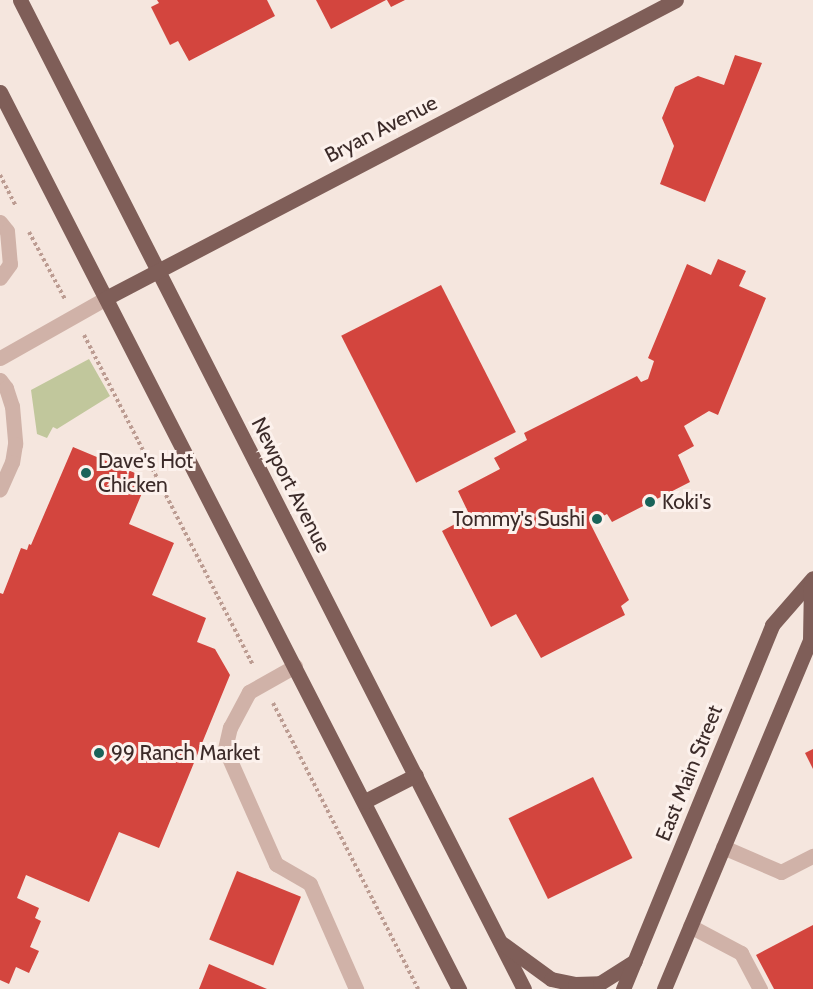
<!DOCTYPE html>
<html>
<head>
<meta charset="utf-8">
<style>
  body { margin:0 }
  #map { position:relative; width:813px; height:989px; overflow:hidden; background:#f5e6de; font-family:Cabin,sans-serif }
  div>[style] { position:absolute }
  [style*='--x'] { left:calc(var(--x)*1px); top:calc(var(--y)*1px); width:calc(var(--w)*1px); rotate:calc(var(--a)*1deg) }
  .green>* { inset:0; background:#c1c79c }
  .building>* { inset:0; background:#d3453e; transform-origin:0 0 }
  .path>* { height:4px; margin-top:-2px; transform-origin:0; background:repeating-linear-gradient(90deg,#bc9c92 0 3px,transparent 0 6px) }
  .minor>* { height:15px; margin:-7.5px; padding:0 7.5px; transform-origin:7.5px; border-radius:7.5px; background:#d0b2a8 }
  .major>* { height:15px; margin:-7.5px; padding:0 7.5px; transform-origin:7.5px; border-radius:7.5px; background:#7f5e58 }
  .dots>* { width:16px; height:16px; translate:-50% -50%; box-sizing:border-box; border:3px solid #fcf1ec; border-radius:50% }
  span { translate:-50% -50%; white-space:nowrap; text-align:center; line-height:1.15; -webkit-text-stroke:6px #fcf1ec; paint-order:stroke }
  .street-label { font-size:21px; color:#3c2b29 }
  .poi-label { font-size:21px; color:#3c2b29 }
  .left { translate:0 -50%; text-align:left }
  .right { translate:-100% -50%; text-align:right }
</style>
</head>
<body>
<div id="map">
  <div class="green">
    <div style="clip-path:polygon(89px 359px,110px 396px,57px 429px,53px 427px,47px 438px,37px 434px,31px 390px)"></div>
  </div>
  <div class="building">
    <div style="clip-path:polygon(157px 0,267px 0,275px 16px,189px 61px,178px 41px,170px 45px,151px 7px,159px 3px)"></div>
    <div style="clip-path:polygon(316px 0,386px 0,331px 29px)"></div>
    <div style="clip-path:polygon(387px 0,405px 0,391px 7px)"></div>
    <div style="clip-path:polygon(735px 55px,762px 63px,705px 202px,660px 184px,674px 146px,662px 118px,675px 87px,698px 76px,724px 85px)"></div>
    <div style="clip-path:polygon(718px 259px,746px 271px,739px 286px,766px 298px,718px 415px,709px 411px,684px 426px,694px 446px,678px 455px,690px 482px,612px 522px,607px 514px,590px 523px,629px 600px,621px 606px,625px 615px,541px 658px,516px 614px,491px 627px,442px 531px,470px 516px,458px 491px,500px 469px,494px 458px,527px 440px,524px 433px,637px 376px,641px 382px,648px 379px,654px 361px,648px 358px,687px 264px,711px 275px)"></div>
    <div style="left:441px;top:285px;width:165px;height:112px;rotate:63deg"></div>
    <div style="clip-path:polygon(73px 447px,135px 473px,133px 481px,145px 486px,129px 524px,174px 543px,152px 595px,206px 618px,197px 642px,215px 649px,230px 675px,159px 848px,119px 832px,89px 902px,26px 875px,17px 898px,39px 908px,35px 918px,41px 921px,30px 947px,39px 951px,29px 973px,16px 967px,9px 984px,0 980px,0 593px,3px 594px,21px 548px,27px 550px,29px 544px,31px 545px)"></div>
    <div style="clip-path:polygon(813px 749px,813px 769px,805px 753px)"></div>
    <div style="left:593px;top:777px;width:90px;height:94px;rotate:64deg"></div>
    <div style="left:237px;top:871px;width:69px;height:74px;rotate:22deg"></div>
    <div style="clip-path:polygon(813px 925px,813px 989px,774px 989px,756px 955px)"></div>
    <div style="clip-path:polygon(209px 964px,267px 989px,199px 989px)"></div>
  </div>
  <div class="path">
    <div style="--x:0;--y:175;--w:35;--a:63"></div>
    <div style="--x:29;--y:232;--w:76;--a:61.8"></div>
    <div style="--x:84;--y:335;--w:371;--a:62.9"></div>
    <div style="--x:273;--y:703;--w:321;--a:63.1"></div>
  </div>
  <div class="minor">
    <div style="--x:0;--y:222;--w:11;--a:52"></div>
    <div style="--x:7;--y:231;--w:33;--a:85"></div>
    <div style="--x:10;--y:264;--w:17;--a:126"></div>
    <div style="--x:0;--y:358;--w:122;--a:-29.5"></div>
    <div style="--x:0;--y:380;--w:10;--a:53"></div>
    <div style="--x:6;--y:388;--w:19;--a:72"></div>
    <div style="--x:12;--y:406;--w:38;--a:85"></div>
    <div style="--x:15;--y:444;--w:18;--a:99"></div>
    <div style="--x:12;--y:462;--w:30;--a:114"></div>
    <div style="--x:295;--y:666;--w:53;--a:150.5"></div>
    <div style="--x:249;--y:692;--w:40;--a:118"></div>
    <div style="--x:230;--y:727;--w:23;--a:103"></div>
    <div style="--x:225;--y:749;--w:126;--a:66.1"></div>
    <div style="--x:276;--y:864;--w:39;--a:30"></div>
    <div style="--x:310;--y:884;--w:115;--a:66.3"></div>
    <div style="--x:723;--y:847;--w:63;--a:23.3"></div>
    <div style="--x:781;--y:872;--w:36;--a:-27"></div>
    <div style="--x:690;--y:926;--w:58;--a:27.9"></div>
    <div style="--x:741;--y:953;--w:41;--a:62.2"></div>
  </div>
  <div class="major">
    <div style="--x:20;--y:0;--w:1110;--a:63"></div>
    <div style="--x:0;--y:92;--w:1008;--a:62.9"></div>
    <div style="--x:106;--y:298;--w:643;--a:-27.6"></div>
    <div style="--x:365;--y:801;--w:57;--a:-27"></div>
    <div style="--x:503;--y:944;--w:59;--a:36.1"></div>
    <div style="--x:551;--y:979;--w:25;--a:12"></div>
    <div style="--x:575;--y:984;--w:25;--a:-2"></div>
    <div style="--x:600;--y:983;--w:41;--a:-32.2"></div>
    <div style="--x:623;--y:989;--w:393;--a:-67.7"></div>
    <div style="--x:772;--y:625;--w:62;--a:-48.9"></div>
    <div style="--x:664;--y:989;--w:378;--a:-67.3"></div>
    <div style="--x:810;--y:640;--w:56;--a:-89"></div>
  </div>
  <div class="dots">
    <div style="left:86px;top:473px;background:#196359"></div>
    <div style="left:650px;top:502px;background:#196359"></div>
    <div style="left:597px;top:519px;background:#196359"></div>
    <div style="left:99px;top:753px;background:#196359"></div>
  </div>
  <div class="street-label">
    <span style="left:381px;top:129px;rotate:-27deg">Bryan Avenue</span>
    <span style="left:291px;top:485px;rotate:63deg">Newport Avenue</span>
    <span style="left:689px;top:773px;rotate:-68deg">East Main Street</span>
  </div>
  <div class="poi-label">
    <span class="left" style="left:98px;top:473px">Dave's Hot<br>Chicken</span>
    <span class="left" style="left:662px;top:502px">Koki's</span>
    <span class="right" style="left:585px;top:519px">Tommy's Sushi</span>
    <span class="left" style="left:111px;top:753px">99 Ranch Market</span>
  </div>
</div>
</body>
</html>
